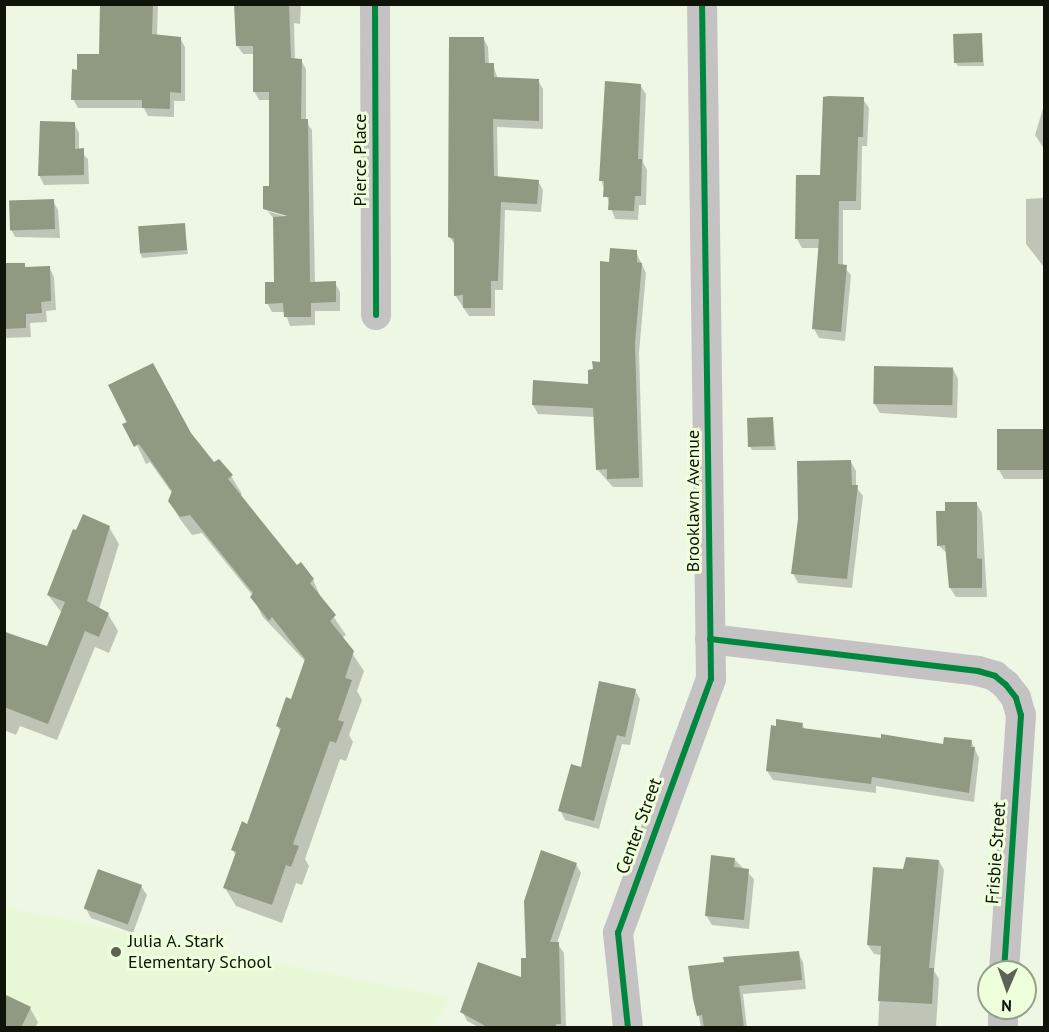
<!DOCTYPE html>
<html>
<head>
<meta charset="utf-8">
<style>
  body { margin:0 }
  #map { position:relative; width:1049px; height:1032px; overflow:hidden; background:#eef7e4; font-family:"PT Sans",sans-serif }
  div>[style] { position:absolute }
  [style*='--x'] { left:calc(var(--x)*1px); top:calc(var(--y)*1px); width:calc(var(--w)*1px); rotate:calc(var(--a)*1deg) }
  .built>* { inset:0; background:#e9f9d8 }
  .shadow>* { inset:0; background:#0003 }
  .building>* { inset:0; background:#909a83; transform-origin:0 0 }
  .minor>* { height:30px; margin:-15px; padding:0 15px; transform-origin:15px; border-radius:15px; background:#c5c2c3 }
  .cycleway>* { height:6px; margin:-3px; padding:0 3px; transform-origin:3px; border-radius:3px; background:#00873e }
  .dots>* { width:16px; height:16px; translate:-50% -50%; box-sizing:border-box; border:3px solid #eeffdc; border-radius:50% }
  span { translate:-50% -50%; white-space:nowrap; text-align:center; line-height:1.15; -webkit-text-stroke:6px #eeffdc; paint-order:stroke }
  .street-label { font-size:18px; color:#0e1408 }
  .poi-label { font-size:18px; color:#0e1408 }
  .left { translate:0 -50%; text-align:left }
  .frame { position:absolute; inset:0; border:6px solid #0e1408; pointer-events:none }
  .north { position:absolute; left:977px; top:960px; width:60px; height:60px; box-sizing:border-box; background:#eeffdc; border:2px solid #94a187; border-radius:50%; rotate:182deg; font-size:16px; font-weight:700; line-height:24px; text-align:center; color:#0e1408 }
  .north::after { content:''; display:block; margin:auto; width:21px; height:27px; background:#5c6355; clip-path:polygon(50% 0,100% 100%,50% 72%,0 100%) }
</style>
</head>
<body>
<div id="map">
  <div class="built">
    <div style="clip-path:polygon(4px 907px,450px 998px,434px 1027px,5px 1027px)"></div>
  </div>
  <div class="shadow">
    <div style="clip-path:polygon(102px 4px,158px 4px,157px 36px,180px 38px,185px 47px,185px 101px,174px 101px,174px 117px,148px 116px,144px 108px,78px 108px,73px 99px,78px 71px,100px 55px)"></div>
    <div style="clip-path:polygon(evenodd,236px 4px,301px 4px,300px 24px,294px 23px,295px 60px,301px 60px,306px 69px,306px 121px,312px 130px,315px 283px,335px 283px,340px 292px,340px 311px,315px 311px,315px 325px,290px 326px,285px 312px,272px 312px,267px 303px,276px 284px,274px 219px,265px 208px,270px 187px,270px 100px,259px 100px,254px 91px,255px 54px,243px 54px,237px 45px,236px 4px,267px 208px,295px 216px,294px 219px,267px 211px,267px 208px)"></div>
    <div style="clip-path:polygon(981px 35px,984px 66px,958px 66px,955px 62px)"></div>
    <div style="clip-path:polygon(483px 38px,488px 47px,489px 65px,493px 65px,498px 79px,538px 80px,543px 89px,543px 129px,497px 127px,498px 178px,538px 181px,543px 190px,541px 212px,505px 210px,503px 290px,495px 290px,495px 316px,469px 316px,455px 295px,455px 245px,449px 236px)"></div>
    <div style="clip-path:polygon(640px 85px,646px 94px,643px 162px,647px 170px,646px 205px,639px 205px,638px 220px,615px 219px,601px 180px)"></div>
    <div style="clip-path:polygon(863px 99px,869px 108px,867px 146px,862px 146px,861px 210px,843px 210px,843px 266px,851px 275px,845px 341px,819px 338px,814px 329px,820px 248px,802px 248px,797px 239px,821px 177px)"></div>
    <div style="clip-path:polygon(1044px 105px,1044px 149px,1035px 135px)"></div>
    <div style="clip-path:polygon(74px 123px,79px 133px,79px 150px,88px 159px,89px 184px,44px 185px,39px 175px)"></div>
    <div style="clip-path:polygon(1044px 198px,1044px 267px,1026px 244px,1026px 199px)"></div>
    <div style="clip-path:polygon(53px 201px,58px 210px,60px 238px,15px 237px,10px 227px)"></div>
    <div style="clip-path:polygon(184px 224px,188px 254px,142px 258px,140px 253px)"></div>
    <div style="clip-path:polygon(636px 252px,646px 273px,639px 353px,643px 487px,613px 487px,597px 469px,595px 417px,538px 414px,533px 405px,590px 385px,601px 363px,611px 264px)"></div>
    <div style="clip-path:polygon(49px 267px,54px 277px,56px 310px,46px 311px,47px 322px,30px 323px,31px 337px,4px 338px,4px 270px)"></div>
    <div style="clip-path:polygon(953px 369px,958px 379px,957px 418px,880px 413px,874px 403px)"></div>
    <div style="clip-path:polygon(110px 388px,192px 437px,214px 464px,231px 476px,242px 494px,239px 497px,296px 568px,313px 580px,322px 600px,346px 635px,342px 638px,364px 671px,357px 691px,362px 700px,349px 735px,353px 742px,346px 761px,340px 759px,305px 859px,309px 866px,302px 885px,296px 883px,282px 923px,236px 906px,225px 888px,236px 856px,233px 850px,248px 825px,281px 732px,277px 726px,292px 701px,306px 662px,262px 616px,253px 596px,202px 533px,192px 535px,180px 519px,169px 501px,172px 493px,150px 462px,146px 464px)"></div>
    <div style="clip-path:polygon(773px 419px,776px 450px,752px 450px,750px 446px)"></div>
    <div style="clip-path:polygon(999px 431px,1044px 431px,1044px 479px,1004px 479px,999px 470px)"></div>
    <div style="clip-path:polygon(851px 462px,856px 471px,856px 487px,863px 496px,852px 588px,798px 583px,793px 573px)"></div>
    <div style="clip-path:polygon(976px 503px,982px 513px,987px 597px,956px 597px,950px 588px,948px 554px,938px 545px,947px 512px)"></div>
    <div style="clip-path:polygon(109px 527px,119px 544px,99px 609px,108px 614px,118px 631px,109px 653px,95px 647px,57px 740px,20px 726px,16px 735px,4px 730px,4px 631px,48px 648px,62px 613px,48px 595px)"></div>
    <div style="clip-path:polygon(635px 690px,640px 699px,630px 745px,622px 744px,599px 829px,565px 820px,560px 810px,582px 769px)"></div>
    <div style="clip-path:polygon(802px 724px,805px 730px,944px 745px,971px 741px,979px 758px,974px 802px,876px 786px,876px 793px,773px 780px,767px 771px)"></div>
    <div style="clip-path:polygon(734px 859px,754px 879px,749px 929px,712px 925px,706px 915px)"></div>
    <div style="clip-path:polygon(939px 861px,944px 870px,934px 971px,939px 979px,936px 1028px,841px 1028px,878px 1027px,882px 955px,874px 954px,868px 945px,904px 871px)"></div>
    <div style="clip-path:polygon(576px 864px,581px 873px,557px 943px,564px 953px,566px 1028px,480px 1028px,467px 1021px,462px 1011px,523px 979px,527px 960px)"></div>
    <div style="clip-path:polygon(141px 886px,147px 895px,133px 933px,91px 918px,86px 909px)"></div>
    <div style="clip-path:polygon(798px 953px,803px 962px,806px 989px,743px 994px,747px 1028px,701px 1028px,690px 968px)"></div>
    <div style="clip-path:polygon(30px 1008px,38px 1022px,35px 1028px,4px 1028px)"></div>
  </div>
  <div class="building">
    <div style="clip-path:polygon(100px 4px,153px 4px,152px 34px,181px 37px,181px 93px,170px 92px,170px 109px,142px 108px,142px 100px,71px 100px,72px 69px,77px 70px,77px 54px,99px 54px)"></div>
    <div style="clip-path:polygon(234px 4px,289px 4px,291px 58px,302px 59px,301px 119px,308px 119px,310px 282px,336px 281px,336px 302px,311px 303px,311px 317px,284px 317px,283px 303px,265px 304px,265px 282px,274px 282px,273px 217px,287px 216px,263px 209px,263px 186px,269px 186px,269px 92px,253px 92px,253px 46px,236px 46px)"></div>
    <div style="left:982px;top:33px;width:29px;height:29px;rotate:88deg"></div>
    <div style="clip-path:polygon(449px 37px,484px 37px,485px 63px,494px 63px,494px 77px,539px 79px,539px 121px,493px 119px,494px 176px,539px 180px,537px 204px,501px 202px,498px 281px,491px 281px,491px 308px,463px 308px,463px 295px,454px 296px,454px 239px,448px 237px)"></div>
    <div style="clip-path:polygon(605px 81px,641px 84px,638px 159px,642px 159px,641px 196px,635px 196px,634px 211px,608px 210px,609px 197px,603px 197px,604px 181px,599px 181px)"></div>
    <div style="clip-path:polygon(828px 96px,864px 97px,863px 137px,858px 137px,856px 201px,839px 201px,838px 264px,847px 265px,841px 332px,812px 329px,819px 239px,795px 239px,796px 175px,820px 175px,823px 97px)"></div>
    <div style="clip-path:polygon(40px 121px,75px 122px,75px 149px,84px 148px,84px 175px,38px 176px)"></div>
    <div style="left:54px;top:199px;width:30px;height:45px;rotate:88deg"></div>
    <div style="left:185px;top:223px;width:27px;height:47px;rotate:86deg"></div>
    <div style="clip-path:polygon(610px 248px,637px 250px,637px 262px,642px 263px,635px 343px,639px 478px,607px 479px,607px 469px,596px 470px,593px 408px,532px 405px,533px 380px,588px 384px,588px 370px,593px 369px,592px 361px,600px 362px,600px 261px,609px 262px)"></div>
    <div style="clip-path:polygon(4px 263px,25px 263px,25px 267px,50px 266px,51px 301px,41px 302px,42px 313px,26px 314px,26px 328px,4px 329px)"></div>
    <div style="clip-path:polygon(153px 363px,191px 433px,214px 462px,219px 459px,233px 475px,228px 479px,297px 565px,301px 562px,314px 579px,310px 583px,336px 615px,330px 621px,354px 651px,345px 678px,352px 680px,338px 720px,344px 722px,336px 743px,330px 741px,293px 844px,299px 846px,291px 867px,286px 865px,272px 905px,223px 888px,236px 852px,231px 850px,242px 821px,247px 824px,281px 728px,276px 726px,286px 697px,291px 699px,305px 659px,272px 617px,269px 621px,250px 597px,253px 593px,190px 515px,180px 517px,168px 501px,172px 491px,139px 444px,134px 447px,122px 424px,127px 422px,108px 385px)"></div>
    <div style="left:874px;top:366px;width:79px;height:38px;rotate:1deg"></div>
    <div style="left:773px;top:417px;width:29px;height:26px;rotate:88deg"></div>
    <div style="left:1044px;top:429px;width:41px;height:47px;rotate:90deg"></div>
    <div style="clip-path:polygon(851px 460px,852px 485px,858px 485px,847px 579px,791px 574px,798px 519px,797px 461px)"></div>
    <div style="clip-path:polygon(945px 502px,977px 502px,977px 558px,982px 559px,982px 588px,949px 588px,945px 545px,937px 546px,936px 511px,945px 511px)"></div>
    <div style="clip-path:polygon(83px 514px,110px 526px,87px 601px,109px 613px,99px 637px,85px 631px,48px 724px,4px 707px,4px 632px,47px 646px,65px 602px,47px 595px,73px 529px,76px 530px)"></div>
    <div style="clip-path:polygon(599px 681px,636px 689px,625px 737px,617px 735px,594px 821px,558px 811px,571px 764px,581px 767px)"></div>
    <div style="clip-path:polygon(776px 719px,803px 723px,802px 728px,881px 738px,881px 734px,943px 744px,944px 737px,972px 740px,971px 747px,975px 747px,969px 793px,872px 777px,871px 784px,766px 771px,771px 725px,776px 726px)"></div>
    <div style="clip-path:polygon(541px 850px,577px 863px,550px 942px,559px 942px,561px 1024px,556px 1024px,556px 1028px,489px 1028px,460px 1012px,478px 962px,521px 977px,521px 958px,526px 958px,524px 901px)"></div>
    <div style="clip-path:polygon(711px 855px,735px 858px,734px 867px,749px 869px,744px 920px,705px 916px)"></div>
    <div style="clip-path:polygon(906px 857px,939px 860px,929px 968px,934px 968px,932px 1004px,878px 1001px,881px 946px,867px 945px,873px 867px,903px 869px)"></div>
    <div style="left:98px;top:869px;width:47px;height:42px;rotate:20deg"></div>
    <div style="clip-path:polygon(799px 951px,802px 980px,739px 986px,744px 1028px,704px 1028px,702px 1015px,697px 1016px,693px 999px,688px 966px,724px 962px,723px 957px)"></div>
    <div style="clip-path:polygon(4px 994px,31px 1007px,21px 1028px,4px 1028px)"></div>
  </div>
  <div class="minor">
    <div style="--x:375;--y:4;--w:311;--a:89.8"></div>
    <div style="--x:710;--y:639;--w:270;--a:6.8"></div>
    <div style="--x:978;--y:671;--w:18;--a:16"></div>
    <div style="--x:995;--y:676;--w:14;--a:39"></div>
    <div style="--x:1006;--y:685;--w:16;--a:52"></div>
    <div style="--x:1016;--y:698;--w:18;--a:74"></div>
    <div style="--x:1021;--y:715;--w:258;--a:93.8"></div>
    <div style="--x:1003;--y:1008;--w:20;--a:90"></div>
    <div style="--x:628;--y:1028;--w:96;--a:-96"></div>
    <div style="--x:618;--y:933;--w:270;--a:-69.9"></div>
    <div style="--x:711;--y:679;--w:675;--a:-90.76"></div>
  </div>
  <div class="cycleway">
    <div style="--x:375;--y:4;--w:311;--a:89.8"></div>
    <div style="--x:710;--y:639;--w:270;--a:6.8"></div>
    <div style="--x:978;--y:671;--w:18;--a:16"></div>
    <div style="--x:995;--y:676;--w:14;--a:39"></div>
    <div style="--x:1006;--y:685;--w:16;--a:52"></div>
    <div style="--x:1016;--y:698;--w:18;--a:74"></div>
    <div style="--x:1021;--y:715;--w:258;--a:93.8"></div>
    <div style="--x:628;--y:1028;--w:96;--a:-96"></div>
    <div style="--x:618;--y:933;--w:270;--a:-69.9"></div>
    <div style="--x:711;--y:679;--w:675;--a:-90.76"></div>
  </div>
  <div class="dots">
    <div style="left:116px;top:952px;background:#5c6355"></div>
  </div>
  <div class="street-label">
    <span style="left:360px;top:160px;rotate:-90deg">Pierce Place</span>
    <span style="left:693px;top:501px;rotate:-90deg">Brooklawn Avenue</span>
    <span style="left:639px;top:826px;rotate:-70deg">Center Street</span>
    <span style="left:996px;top:853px;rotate:-86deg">Frisbie Street</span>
  </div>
  <div class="poi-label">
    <span class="left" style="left:128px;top:952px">Julia A. Stark<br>Elementary School</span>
  </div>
  <div class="frame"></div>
  <div class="north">N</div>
</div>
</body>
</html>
